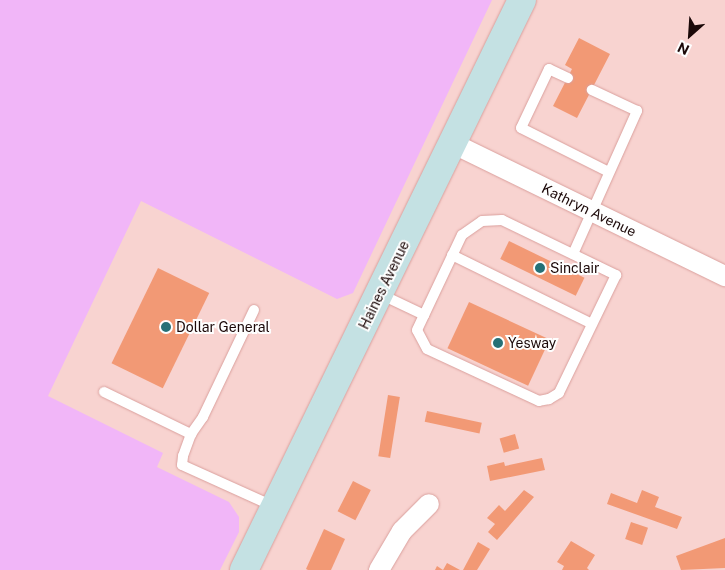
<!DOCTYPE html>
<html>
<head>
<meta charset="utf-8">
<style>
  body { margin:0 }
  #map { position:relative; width:725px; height:570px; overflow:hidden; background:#f8d3d0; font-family:"Public Sans",sans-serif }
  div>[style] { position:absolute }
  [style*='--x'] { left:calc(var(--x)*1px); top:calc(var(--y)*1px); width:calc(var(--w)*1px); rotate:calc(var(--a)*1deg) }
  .green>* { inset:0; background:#f1b6f8 }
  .building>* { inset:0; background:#f29975; transform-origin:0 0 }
  .roads { filter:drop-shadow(0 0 1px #daa09d) drop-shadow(0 0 1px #daa09d) }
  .service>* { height:10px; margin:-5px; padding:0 5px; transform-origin:5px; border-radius:5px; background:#fff }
  .minor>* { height:20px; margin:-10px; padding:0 10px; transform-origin:10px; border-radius:10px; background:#fff }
  .secondary>* { height:28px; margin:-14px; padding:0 14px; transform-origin:14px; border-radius:14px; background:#c4e1e3 }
  .dots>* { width:14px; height:14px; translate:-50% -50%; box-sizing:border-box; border:2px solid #fefefe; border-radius:50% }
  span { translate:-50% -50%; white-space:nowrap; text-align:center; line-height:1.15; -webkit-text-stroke:4px #fefefe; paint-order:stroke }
  .street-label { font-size:14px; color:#1b0808 }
  .poi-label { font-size:14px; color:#1b0808 }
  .left { translate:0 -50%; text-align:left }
  .north { position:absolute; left:665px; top:10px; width:50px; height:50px; -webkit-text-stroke:4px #fefefe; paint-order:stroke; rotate:206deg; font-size:14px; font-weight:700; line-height:20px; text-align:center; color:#1b0808 }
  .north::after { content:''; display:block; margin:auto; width:18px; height:22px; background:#1b0808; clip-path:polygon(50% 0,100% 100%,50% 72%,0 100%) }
</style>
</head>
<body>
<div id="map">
  <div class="green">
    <div style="clip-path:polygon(0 0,492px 0,353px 293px,337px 299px,141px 201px,48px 396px,163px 453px,157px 467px,229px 502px,239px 517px,239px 532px,220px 570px,0 570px)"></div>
  </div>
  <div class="building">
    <div style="clip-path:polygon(579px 38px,610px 54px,577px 118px,553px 106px,572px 69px,565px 65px)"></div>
    <div style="left:509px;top:241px;width:84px;height:20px;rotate:26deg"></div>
    <div style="left:158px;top:268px;width:57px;height:106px;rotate:26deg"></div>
    <div style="left:469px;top:302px;width:89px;height:51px;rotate:25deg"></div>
    <div style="left:388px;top:395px;width:12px;height:62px;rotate:9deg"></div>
    <div style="left:427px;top:411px;width:56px;height:11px;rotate:12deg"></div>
    <div style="left:515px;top:434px;width:15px;height:16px;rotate:74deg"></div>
    <div style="clip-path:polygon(542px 458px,545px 470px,490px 481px,487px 466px,504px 462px,505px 466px)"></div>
    <div style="left:353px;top:481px;width:20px;height:34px;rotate:27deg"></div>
    <div style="clip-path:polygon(524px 490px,534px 497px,497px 540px,488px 532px,495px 524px,487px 518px,499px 505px,505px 511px)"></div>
    <div style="clip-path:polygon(642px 490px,659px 497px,655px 507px,682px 517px,677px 529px,607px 504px,611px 493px,637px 503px)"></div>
    <div style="left:631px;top:522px;width:18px;height:18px;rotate:19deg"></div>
    <div style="clip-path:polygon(324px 529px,345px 539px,331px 570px,308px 570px,306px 569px)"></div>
    <div style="clip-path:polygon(725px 538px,725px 568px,681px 570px,676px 556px)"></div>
    <div style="clip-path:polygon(571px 541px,595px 555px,587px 568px,589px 570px,562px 570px,564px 566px,557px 562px)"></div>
    <div style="clip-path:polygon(478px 542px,490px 549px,477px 570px,463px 570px)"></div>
    <div style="clip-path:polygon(447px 563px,460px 570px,435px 570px,437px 566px,443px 570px)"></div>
  </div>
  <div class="roads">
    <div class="service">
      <div style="--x:568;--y:78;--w:21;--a:-155"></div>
      <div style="--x:549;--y:69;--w:65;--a:115.4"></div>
      <div style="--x:521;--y:128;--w:98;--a:26.6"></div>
      <div style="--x:502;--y:220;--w:127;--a:25.8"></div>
      <div style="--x:616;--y:275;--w:131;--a:115.8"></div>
      <div style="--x:559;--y:393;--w:12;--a:149"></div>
      <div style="--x:549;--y:399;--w:10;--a:169"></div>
      <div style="--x:539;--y:401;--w:123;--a:-155.1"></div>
      <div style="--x:427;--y:349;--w:21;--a:-118"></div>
      <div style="--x:417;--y:330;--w:105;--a:-64.7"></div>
      <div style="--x:462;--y:235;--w:24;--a:-35"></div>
      <div style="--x:482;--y:221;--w:20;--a:-3"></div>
      <div style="--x:573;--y:254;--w:157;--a:-65.9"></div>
      <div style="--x:637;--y:111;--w:50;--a:-155"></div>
      <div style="--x:452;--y:255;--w:156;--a:26.2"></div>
      <div style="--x:380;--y:294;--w:49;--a:25.5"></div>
      <div style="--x:254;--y:310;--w:119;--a:115.5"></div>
      <div style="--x:203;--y:417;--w:21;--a:125"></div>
      <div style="--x:191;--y:434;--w:23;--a:110"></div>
      <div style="--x:183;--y:456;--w:9;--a:96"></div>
      <div style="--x:182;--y:465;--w:100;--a:24.3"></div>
      <div style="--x:104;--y:392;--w:97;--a:25.8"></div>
    </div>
    <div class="minor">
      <div style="--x:452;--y:143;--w:304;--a:26"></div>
      <div style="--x:379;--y:570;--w:45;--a:-59.5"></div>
      <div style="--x:402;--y:531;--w:38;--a:-45"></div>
    </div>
    <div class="secondary">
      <div style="--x:244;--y:570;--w:634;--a:-64"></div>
    </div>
  </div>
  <div class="dots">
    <div style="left:540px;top:268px;background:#267076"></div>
    <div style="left:166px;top:327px;background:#267076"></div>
    <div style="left:498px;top:343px;background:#267076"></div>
  </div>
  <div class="street-label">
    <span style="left:589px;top:210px;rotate:26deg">Kathryn Avenue</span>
    <span style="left:384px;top:285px;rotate:-64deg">Haines Avenue</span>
  </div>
  <div class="poi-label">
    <span class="left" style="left:550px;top:268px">Sinclair</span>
    <span class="left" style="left:176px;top:327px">Dollar General</span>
    <span class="left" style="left:508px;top:343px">Yesway</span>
  </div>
  <div class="north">N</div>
</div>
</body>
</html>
